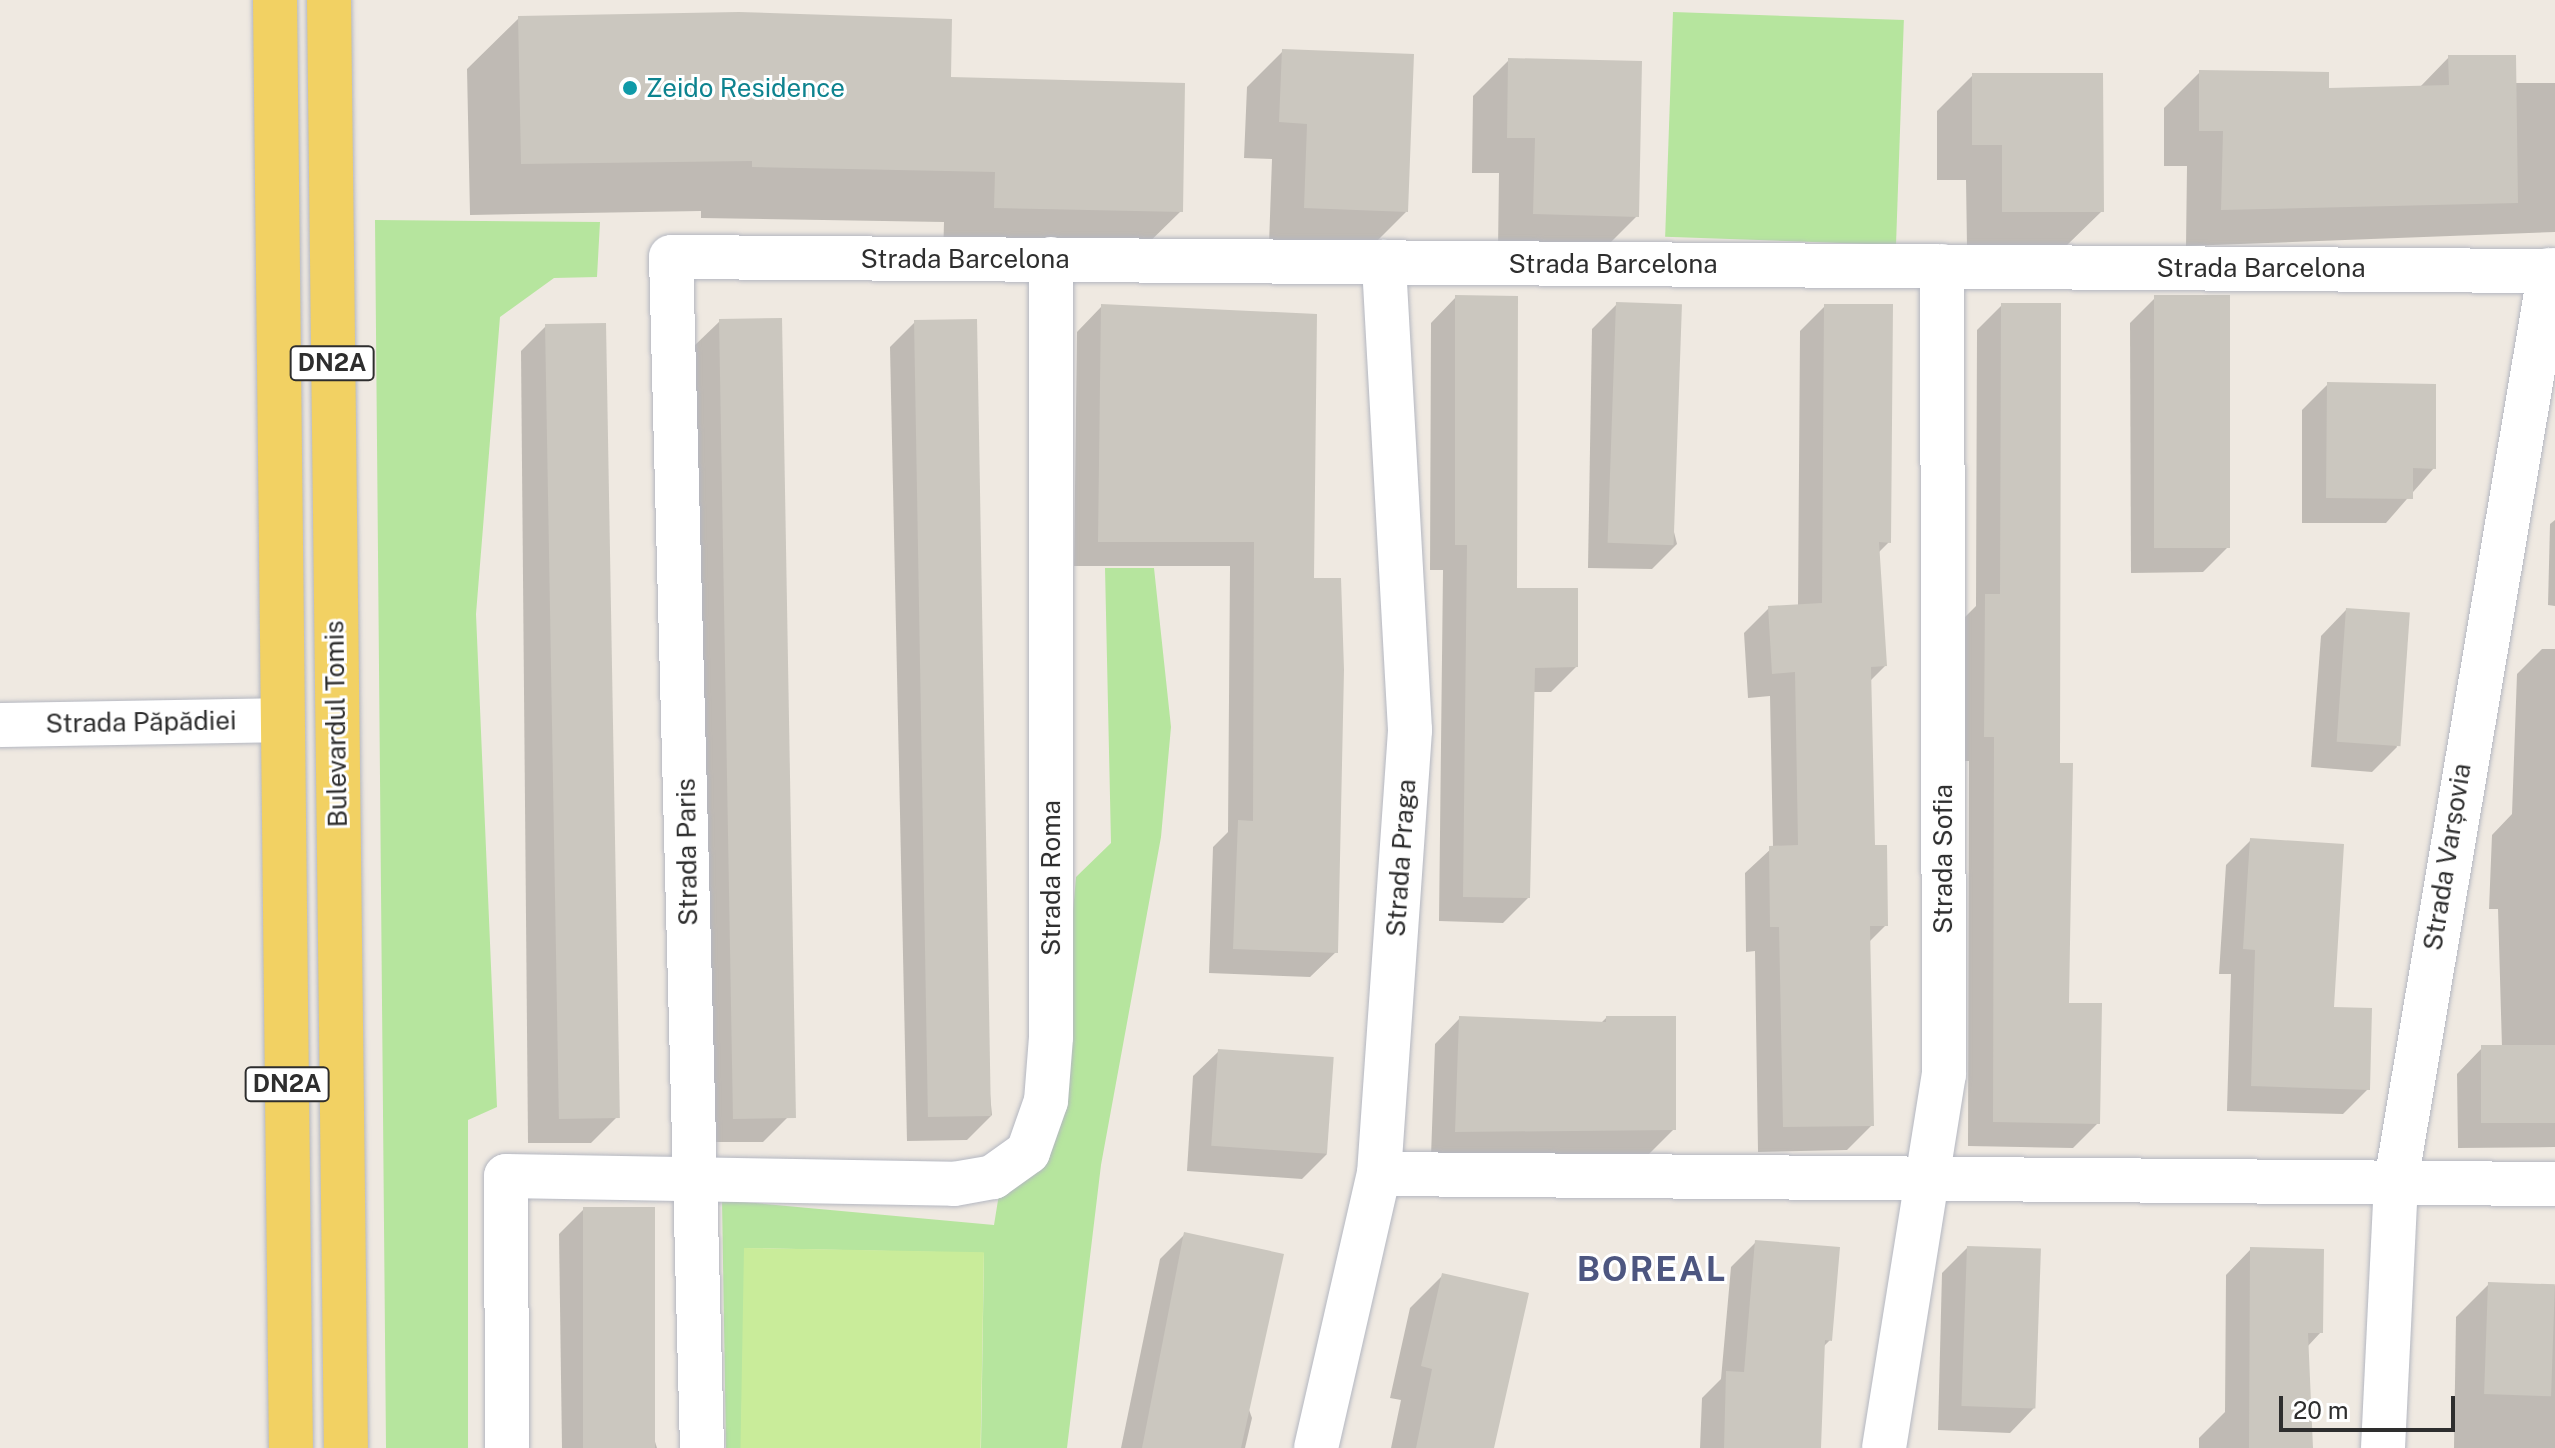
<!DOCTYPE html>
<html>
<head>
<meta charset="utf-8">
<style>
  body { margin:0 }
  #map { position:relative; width:2555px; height:1448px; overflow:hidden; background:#efe9e1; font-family:"Public Sans",sans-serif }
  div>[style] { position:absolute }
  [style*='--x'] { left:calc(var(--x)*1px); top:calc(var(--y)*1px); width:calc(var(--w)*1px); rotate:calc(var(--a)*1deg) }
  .green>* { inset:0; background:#b6e59e; transform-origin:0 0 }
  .pitch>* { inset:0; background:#c9ec9a; transform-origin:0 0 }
  .shadow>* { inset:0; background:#0003 }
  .building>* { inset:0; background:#cbc7bf; transform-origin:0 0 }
  .roads { filter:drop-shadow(0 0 2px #b4b7c1) drop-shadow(0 0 2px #b4b7c1) }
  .minor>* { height:44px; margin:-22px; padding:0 22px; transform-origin:22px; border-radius:22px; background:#fff }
  .major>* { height:44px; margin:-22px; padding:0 22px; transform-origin:22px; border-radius:22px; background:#f2d163 }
  .dots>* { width:22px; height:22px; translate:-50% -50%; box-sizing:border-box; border:4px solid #fff; border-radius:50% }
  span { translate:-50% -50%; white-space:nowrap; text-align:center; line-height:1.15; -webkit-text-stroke:6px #fff; paint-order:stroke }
  .shield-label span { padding:2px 6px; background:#fff; border:2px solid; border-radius:6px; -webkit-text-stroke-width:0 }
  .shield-label { font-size:24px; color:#2e2e2e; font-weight:700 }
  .culture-label { font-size:26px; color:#0d838f }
  .left { translate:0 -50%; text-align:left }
  .street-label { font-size:26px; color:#2e2e2e }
  .district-label { font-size:34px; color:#4d5680; font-weight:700; letter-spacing:2px }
  .scale { position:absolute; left:2279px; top:1396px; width:176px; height:36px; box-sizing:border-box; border:4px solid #2e2e2e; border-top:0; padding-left:10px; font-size:24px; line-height:28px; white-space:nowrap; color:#2e2e2e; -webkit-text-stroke:6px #fff; paint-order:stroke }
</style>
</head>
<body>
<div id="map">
  <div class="green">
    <div style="left:1673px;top:12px;width:231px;height:225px;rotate:2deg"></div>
    <div style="clip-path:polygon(375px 220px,600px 222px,597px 277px,554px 278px,500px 317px,476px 614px,497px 1107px,468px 1120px,468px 1448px,386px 1448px)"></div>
    <div style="clip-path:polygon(1105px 568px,1154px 568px,1171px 727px,1161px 837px,1101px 1165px,1067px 1448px,981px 1448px,984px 1253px,745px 1248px,741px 1448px,726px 1448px,722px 1200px,994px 1225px,999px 1194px,1054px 1128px,1076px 877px,1111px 843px)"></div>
  </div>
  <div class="pitch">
    <div style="left:744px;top:1248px;width:240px;height:200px;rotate:1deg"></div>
  </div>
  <div class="shadow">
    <div style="clip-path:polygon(519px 18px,949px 79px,1181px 211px,1129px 262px,943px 259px,944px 222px,701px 218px,701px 211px,470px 215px,467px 69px)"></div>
    <div style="clip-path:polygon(1283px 51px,1406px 212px,1370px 248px,1269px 244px,1272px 159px,1244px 158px,1247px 87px)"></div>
    <div style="clip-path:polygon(2449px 57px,2514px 83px,2555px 83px,2555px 232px,2186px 246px,2187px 166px,2164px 166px,2164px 108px,2200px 72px,2327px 90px,2419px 88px)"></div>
    <div style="clip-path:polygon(1509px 60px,1637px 216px,1601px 252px,1498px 249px,1499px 173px,1472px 173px,1473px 96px)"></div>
    <div style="clip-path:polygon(1973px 75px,2102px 211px,2065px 247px,1967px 247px,1966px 180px,1937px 180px,1937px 111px)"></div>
    <div style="clip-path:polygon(1456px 297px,1515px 590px,1576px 667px,1551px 692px,1533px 692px,1528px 898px,1503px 923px,1439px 921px,1443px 570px,1430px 570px,1431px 323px)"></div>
    <div style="clip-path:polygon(2155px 298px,2228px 547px,2203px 572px,2131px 573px,2130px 323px)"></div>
    <div style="clip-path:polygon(1617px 304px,1677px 544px,1652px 569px,1588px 568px,1592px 329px)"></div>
    <div style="clip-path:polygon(2002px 305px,2058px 765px,2067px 1004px,2098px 1123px,2073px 1148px,1968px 1146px,1969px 761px,1959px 761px,1961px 621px,1976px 606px,1977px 330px)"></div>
    <div style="clip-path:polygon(1102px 306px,1312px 580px,1336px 952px,1310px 977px,1209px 973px,1213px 847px,1228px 832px,1230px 566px,1074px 566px,1077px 332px)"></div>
    <div style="clip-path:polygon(1825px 306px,1889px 542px,1878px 553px,1885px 666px,1870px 681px,1873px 847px,1886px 925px,1868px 943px,1872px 1125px,1847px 1150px,1758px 1152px,1755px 951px,1746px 952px,1745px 873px,1773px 847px,1770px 696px,1748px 698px,1744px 633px,1769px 608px,1798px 606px,1800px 331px)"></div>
    <div style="clip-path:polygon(720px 321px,788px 1117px,763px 1142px,703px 1142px,694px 346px)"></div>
    <div style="clip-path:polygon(915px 322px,992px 1115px,967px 1140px,907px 1141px,890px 347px)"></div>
    <div style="clip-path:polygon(546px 326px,616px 1118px,591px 1143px,528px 1143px,521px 351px)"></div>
    <div style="clip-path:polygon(2328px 384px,2434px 468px,2386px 523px,2302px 523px,2302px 410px)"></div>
    <div style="clip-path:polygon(2555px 520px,2555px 606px,2548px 605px,2550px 524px)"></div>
    <div style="clip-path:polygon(2346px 610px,2397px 747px,2372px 772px,2311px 767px,2321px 636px)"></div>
    <div style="clip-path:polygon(2542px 649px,2555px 649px,2555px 1147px,2458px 1148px,2457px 1074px,2482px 1048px,2502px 1048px,2498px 909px,2489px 909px,2492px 835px,2512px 814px,2517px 674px)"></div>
    <div style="clip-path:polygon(2251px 840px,2368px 1089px,2343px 1114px,2227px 1111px,2231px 974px,2219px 974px,2226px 865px)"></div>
    <div style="clip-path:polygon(1460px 1018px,1600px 1024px,1606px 1018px,1674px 1129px,1649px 1154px,1431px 1156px,1435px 1044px)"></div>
    <div style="clip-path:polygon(1219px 1051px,1327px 1154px,1302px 1179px,1187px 1171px,1193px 1076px)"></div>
    <div style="clip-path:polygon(584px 1209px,657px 1448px,562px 1448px,559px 1234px)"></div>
    <div style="clip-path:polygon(1185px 1234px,1252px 1418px,1245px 1448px,1121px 1448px,1160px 1259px)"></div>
    <div style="clip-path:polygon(1756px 1242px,1830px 1340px,1823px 1347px,1819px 1448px,1700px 1448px,1702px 1398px,1721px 1379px,1731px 1267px)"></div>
    <div style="clip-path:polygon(1967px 1248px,2035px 1407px,2010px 1433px,1938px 1430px,1942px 1273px)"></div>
    <div style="clip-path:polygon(2251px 1249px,2321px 1332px,2307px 1347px,2311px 1448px,2199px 1448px,2199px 1438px,2225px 1412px,2226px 1275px)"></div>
    <div style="clip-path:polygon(1443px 1275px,1494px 1448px,1391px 1448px,1401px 1400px,1390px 1398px,1410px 1308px)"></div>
    <div style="clip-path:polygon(2489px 1284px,2555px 1286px,2555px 1448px,2454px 1448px,2456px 1317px)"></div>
  </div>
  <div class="building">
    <div style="clip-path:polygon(739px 12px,952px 19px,951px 77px,1185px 83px,1183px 212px,994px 208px,995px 172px,752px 167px,752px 161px,521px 164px,518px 16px)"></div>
    <div style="clip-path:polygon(1282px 49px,1414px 54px,1408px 212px,1304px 208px,1307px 124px,1279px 122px)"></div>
    <div style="clip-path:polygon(2448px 55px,2516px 55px,2518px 203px,2221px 210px,2223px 131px,2199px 131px,2199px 70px,2329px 72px,2329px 88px,2449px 85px)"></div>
    <div style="clip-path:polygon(1508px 58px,1642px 61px,1639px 217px,1533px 214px,1535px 138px,1507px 138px)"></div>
    <div style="clip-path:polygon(1972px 73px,2103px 73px,2104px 212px,2002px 212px,2002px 145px,1972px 145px)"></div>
    <div style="clip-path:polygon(1455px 295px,1518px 296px,1517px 588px,1578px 588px,1578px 667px,1535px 668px,1530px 898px,1463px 897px,1467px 545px,1455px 545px)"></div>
    <div style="left:2230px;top:295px;width:253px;height:76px;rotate:90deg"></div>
    <div style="left:1616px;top:302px;width:66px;height:241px;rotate:2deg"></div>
    <div style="clip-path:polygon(2001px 303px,2061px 303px,2060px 763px,2073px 763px,2069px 1003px,2102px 1003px,2100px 1124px,1993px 1122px,1994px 737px,1984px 737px,1985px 594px,2000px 594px)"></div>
    <div style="clip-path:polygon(1101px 304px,1317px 314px,1314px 578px,1341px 578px,1344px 670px,1338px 953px,1233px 949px,1238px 820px,1253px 821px,1254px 542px,1098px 542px)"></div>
    <div style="clip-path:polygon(1824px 304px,1893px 304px,1891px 543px,1879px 542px,1887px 666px,1871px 667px,1875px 845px,1887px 845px,1888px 926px,1870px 926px,1874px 1126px,1783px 1127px,1779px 927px,1770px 927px,1769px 846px,1798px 845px,1795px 672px,1772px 674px,1768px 606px,1822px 603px)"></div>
    <div style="left:782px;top:318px;width:800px;height:63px;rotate:89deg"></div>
    <div style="left:977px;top:319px;width:797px;height:63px;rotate:89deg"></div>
    <div style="left:606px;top:323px;width:795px;height:61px;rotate:89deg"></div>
    <div style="clip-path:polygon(2327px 382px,2436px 384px,2436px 469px,2413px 468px,2413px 499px,2326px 498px)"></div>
    <div style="left:2346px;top:608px;width:64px;height:134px;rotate:4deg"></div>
    <div style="clip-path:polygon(2250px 838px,2344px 844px,2334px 1007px,2372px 1008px,2370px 1090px,2251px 1086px,2255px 950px,2243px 949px)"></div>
    <div style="clip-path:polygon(1459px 1016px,1606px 1022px,1606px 1016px,1676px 1016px,1676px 1130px,1455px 1132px)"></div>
    <div style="left:2555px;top:1045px;width:78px;height:74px;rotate:90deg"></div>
    <div style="left:1218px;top:1049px;width:116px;height:97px;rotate:4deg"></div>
    <div style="left:583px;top:1207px;width:72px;height:241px"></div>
    <div style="clip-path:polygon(1184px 1232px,1284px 1254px,1241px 1448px,1142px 1448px)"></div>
    <div style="clip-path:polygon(1755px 1240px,1840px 1247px,1832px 1341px,1825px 1340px,1821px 1448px,1724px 1448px,1726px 1371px,1744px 1372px)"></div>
    <div style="left:1967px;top:1246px;width:74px;height:160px;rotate:2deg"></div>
    <div style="clip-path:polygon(2250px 1247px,2324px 1249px,2323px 1333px,2308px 1333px,2313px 1448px,2249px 1448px)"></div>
    <div style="clip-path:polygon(1442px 1273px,1529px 1293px,1494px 1448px,1416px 1448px,1432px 1369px,1421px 1366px)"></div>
    <div style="left:2488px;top:1282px;width:67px;height:112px;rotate:2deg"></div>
  </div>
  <div class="roads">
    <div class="minor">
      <div style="--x:0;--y:725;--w:282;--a:-1"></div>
      <div style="--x:1379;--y:1174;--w:1176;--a:0.49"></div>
      <div style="--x:507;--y:1448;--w:272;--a:-90.2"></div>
      <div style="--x:506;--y:1176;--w:448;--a:1"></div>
      <div style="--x:954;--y:1184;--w:40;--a:-10"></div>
      <div style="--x:993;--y:1177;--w:43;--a:-35.5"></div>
      <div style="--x:1028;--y:1152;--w:54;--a:-70.6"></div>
      <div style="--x:1046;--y:1101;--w:64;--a:-85.5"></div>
      <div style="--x:1051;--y:1037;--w:778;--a:-90"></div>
      <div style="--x:702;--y:1448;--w:1191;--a:-91.49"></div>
      <div style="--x:671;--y:257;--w:1884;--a:0.43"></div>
      <div style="--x:1316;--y:1448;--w:281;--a:-77.1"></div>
      <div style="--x:1379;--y:1174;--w:445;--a:-86"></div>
      <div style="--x:1410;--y:730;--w:469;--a:-93.2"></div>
      <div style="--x:1884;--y:1448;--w:378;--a:-80.9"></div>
      <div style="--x:1944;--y:1075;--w:809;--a:-90.14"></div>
      <div style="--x:2383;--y:1448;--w:266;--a:-87.2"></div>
      <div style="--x:2396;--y:1182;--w:925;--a:-80.42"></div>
    </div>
    <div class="major">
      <div style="--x:275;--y:0;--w:1448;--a:89.37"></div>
      <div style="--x:329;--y:0;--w:1448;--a:89.33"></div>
    </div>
  </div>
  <div class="dots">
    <div style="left:630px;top:88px;background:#0f9aa8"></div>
  </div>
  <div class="shield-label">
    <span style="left:332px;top:363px">DN2A</span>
    <span style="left:287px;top:1084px">DN2A</span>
  </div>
  <div class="culture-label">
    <span class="left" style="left:646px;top:88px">Zeido Residence</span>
  </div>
  <div class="street-label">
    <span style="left:965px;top:259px">Strada Barcelona</span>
    <span style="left:1613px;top:264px">Strada Barcelona</span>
    <span style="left:2261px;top:268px">Strada Barcelona</span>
    <span style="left:141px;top:722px;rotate:-1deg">Strada Păpădiei</span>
    <span style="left:336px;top:724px;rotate:-91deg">Bulevardul Tomis</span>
    <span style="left:687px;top:852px;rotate:-91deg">Strada Paris</span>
    <span style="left:2447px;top:857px;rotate:-81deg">Strada Varșovia</span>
    <span style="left:1401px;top:858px;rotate:-86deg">Strada Praga</span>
    <span style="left:1943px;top:859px;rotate:-90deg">Strada Sofia</span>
    <span style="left:1051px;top:878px;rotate:-90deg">Strada Roma</span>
  </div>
  <div class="district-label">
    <span style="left:1652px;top:1270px">BOREAL</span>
  </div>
  <div class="scale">20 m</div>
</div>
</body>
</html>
